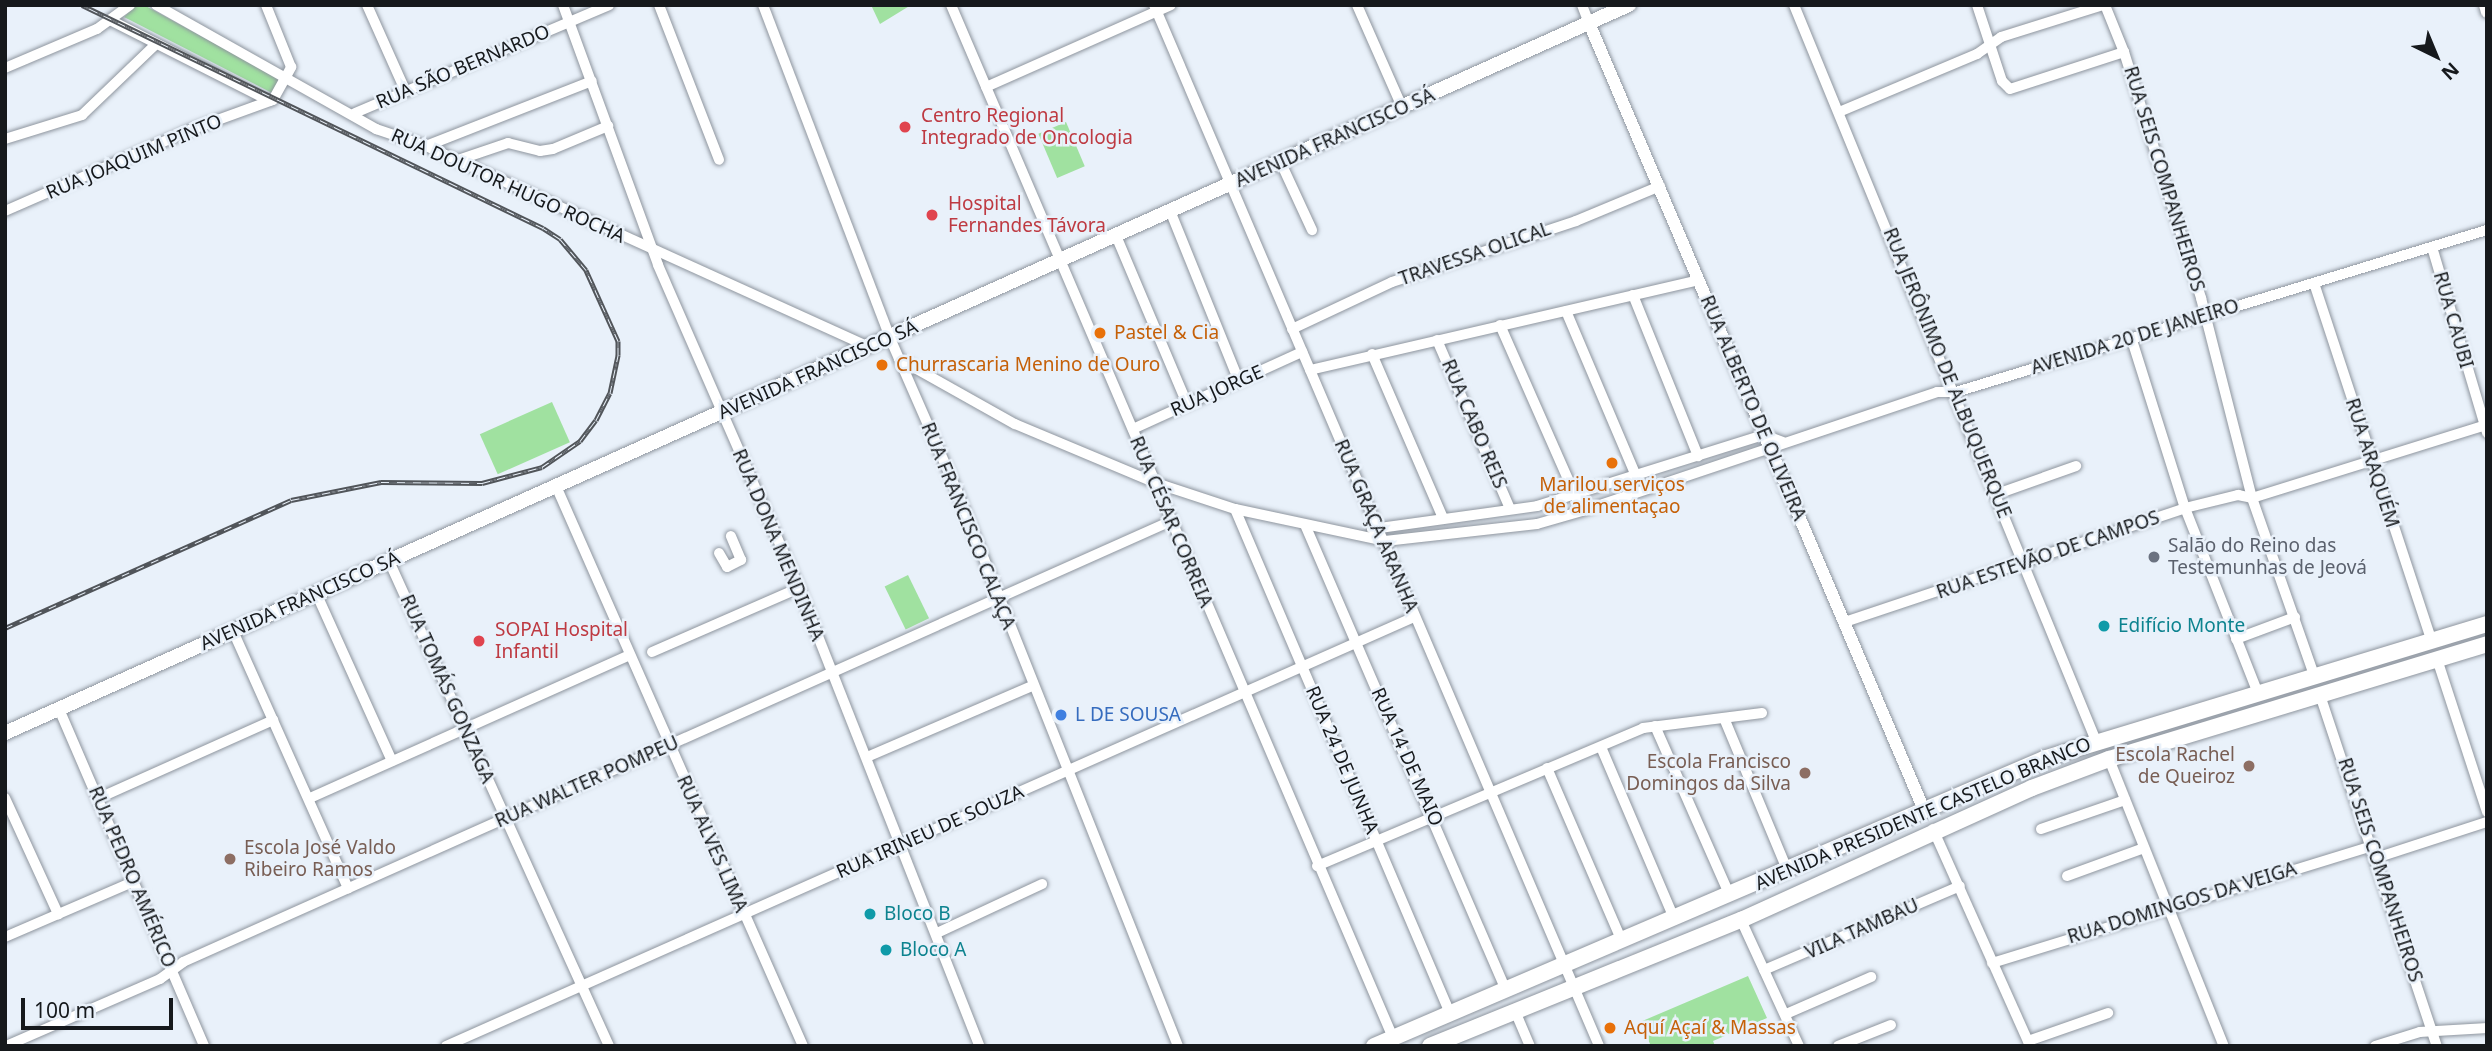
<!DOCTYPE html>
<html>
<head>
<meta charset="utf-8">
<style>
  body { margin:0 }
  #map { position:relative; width:2492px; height:1051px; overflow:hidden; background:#e9f1fa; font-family:"Noto Sans",sans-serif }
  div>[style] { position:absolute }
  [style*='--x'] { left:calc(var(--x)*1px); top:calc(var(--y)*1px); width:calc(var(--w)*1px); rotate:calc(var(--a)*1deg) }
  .green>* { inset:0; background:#a0e1a0; transform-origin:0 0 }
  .roads { filter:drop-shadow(0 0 2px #8e959e) drop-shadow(0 0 2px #8e959e) }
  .minor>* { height:10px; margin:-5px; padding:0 5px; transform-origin:5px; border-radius:5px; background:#fff }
  .tertiary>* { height:12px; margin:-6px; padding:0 6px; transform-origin:6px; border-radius:6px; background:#fff }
  .secondary>* { height:14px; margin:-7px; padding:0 7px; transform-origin:7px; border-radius:7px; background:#fff }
  .primary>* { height:16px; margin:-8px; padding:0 8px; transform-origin:8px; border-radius:8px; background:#fff }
  .rail>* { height:5px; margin-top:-2.5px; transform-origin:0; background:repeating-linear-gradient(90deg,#e9f1fa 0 8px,#51555a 0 16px); box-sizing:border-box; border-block:2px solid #51555a }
  .dots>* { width:19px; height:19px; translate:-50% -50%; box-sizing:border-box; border:4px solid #e9f1fa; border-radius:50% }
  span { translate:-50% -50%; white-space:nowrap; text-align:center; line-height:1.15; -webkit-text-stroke:5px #e9f1fa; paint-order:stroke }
  .street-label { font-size:19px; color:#16191c }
  .health-label { font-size:19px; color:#be3a42 }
  .left { translate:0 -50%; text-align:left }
  .food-label { font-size:19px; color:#c56008 }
  .worship-label { font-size:19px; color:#5b616d }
  .culture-label { font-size:19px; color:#0d838f }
  .shop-label { font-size:19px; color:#366cbe }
  .education-label { font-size:19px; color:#785e54 }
  .right { translate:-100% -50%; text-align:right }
  .frame { position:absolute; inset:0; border:7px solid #16191c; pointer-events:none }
  .north { position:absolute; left:2401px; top:21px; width:70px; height:70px; -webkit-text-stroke:5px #e9f1fa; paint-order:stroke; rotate:137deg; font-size:19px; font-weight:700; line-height:28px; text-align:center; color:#16191c }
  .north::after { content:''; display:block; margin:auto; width:24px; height:32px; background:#16191c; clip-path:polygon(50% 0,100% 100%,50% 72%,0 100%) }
  .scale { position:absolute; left:21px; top:998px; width:152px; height:32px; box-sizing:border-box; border:4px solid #16191c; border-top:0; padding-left:9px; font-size:21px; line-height:24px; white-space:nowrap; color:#16191c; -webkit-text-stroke:5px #e9f1fa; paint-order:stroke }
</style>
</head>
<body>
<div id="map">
  <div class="green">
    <div style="clip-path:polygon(136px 5px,144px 5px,280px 79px,272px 93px,124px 17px)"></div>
    <div style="clip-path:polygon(871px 5px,911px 5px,880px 24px)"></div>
    <div style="left:1066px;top:122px;width:48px;height:30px;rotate:67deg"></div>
    <div style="left:552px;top:402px;width:44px;height:79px;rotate:66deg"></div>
    <div style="left:908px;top:575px;width:48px;height:26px;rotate:64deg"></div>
    <div style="clip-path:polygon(1748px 976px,1767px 1018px,1713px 1041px,1715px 1046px,1651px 1046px,1640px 1022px)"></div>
  </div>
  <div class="roads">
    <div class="minor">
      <div style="--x:156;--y:5;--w:253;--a:29.4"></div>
      <div style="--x:376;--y:129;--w:53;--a:18.8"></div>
      <div style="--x:426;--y:146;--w:487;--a:24.4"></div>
      <div style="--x:367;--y:5;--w:93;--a:65.9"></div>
      <div style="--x:563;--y:5;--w:277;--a:69.9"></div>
      <div style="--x:658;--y:265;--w:352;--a:66.4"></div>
      <div style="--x:799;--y:588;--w:492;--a:68.5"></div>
      <div style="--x:659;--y:5;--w:166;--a:68.8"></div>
      <div style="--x:763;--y:5;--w:356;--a:69.1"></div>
      <div style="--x:890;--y:338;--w:167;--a:66.4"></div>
      <div style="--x:957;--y:491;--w:597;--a:68.29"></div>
      <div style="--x:951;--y:5;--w:1124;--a:66.83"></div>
      <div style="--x:1154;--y:5;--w:1132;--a:66.85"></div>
      <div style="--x:1357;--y:5;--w:111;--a:66.2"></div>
      <div style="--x:1582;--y:5;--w:19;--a:69"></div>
      <div style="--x:1794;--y:5;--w:796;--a:67.69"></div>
      <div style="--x:1977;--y:5;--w:80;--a:71.8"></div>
      <div style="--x:2002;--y:81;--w:11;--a:45"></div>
      <div style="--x:2010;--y:89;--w:120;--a:-18"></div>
      <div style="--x:2105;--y:5;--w:51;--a:68"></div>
      <div style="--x:2124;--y:52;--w:258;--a:72.6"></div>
      <div style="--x:2201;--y:298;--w:206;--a:75.7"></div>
      <div style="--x:2252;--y:498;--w:188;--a:70.7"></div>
      <div style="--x:112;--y:21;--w:177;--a:26.9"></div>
      <div style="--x:5;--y:68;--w:100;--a:-23"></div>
      <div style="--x:97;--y:29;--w:41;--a:-36"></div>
      <div style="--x:986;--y:87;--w:202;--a:-23.9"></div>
      <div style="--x:1839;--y:112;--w:150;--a:-22.8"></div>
      <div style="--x:1977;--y:54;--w:29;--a:-35"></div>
      <div style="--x:2001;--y:37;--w:107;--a:-17.4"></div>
      <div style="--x:355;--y:113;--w:276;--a:-23"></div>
      <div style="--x:5;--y:139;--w:81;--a:-17.3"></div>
      <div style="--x:82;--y:115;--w:101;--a:-43.8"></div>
      <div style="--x:426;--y:146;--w:178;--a:-21.4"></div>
      <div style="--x:458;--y:160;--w:53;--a:-18.8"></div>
      <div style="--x:508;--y:143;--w:33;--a:14"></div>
      <div style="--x:540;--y:151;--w:13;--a:-9"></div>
      <div style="--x:553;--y:149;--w:60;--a:-22.7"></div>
      <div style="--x:1281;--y:163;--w:74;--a:65.2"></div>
      <div style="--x:5;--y:211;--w:202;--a:-23.6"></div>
      <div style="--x:190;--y:130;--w:88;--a:-19.9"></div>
      <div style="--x:273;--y:100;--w:38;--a:-61"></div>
      <div style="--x:291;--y:67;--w:67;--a:-112"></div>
      <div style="--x:1171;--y:213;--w:181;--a:68"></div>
      <div style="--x:1117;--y:238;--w:180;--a:67.1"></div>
      <div style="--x:2432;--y:247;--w:194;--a:73.5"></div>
      <div style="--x:2314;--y:283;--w:378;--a:71.8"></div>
      <div style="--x:1633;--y:295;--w:174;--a:68"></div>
      <div style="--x:1566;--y:311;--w:179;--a:67"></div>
      <div style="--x:1500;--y:325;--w:203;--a:66.2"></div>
      <div style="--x:1292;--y:329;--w:110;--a:-25.2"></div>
      <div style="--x:1392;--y:282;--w:194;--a:-18.3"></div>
      <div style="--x:1576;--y:221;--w:91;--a:-22.6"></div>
      <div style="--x:2131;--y:337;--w:179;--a:72.5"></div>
      <div style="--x:2185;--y:508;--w:197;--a:68.5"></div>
      <div style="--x:1437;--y:340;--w:184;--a:66.6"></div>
      <div style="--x:1372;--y:354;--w:179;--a:66.6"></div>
      <div style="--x:899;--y:359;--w:133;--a:29.3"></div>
      <div style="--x:1015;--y:424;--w:153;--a:22.7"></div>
      <div style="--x:1156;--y:483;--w:83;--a:18.2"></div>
      <div style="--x:1235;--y:509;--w:153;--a:12"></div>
      <div style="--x:1385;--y:541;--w:153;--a:-6.4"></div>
      <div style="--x:1537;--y:524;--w:47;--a:-16.1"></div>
      <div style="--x:1582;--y:511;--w:374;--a:-18.5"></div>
      <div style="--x:1937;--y:392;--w:19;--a:0"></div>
      <div style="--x:1956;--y:392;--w:555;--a:-16.97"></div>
      <div style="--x:1310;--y:370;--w:399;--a:-13"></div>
      <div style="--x:1133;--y:429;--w:186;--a:-24.5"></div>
      <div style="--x:556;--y:486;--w:612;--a:66.2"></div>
      <div style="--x:1997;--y:494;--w:84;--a:-19.5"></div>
      <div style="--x:1235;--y:509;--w:546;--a:66.91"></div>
      <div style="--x:1306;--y:527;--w:502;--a:66.65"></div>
      <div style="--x:1372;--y:529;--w:167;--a:-7.9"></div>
      <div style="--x:1537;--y:506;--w:238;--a:-17.4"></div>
      <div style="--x:1764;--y:435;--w:20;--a:20"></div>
      <div style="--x:719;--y:553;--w:16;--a:60"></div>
      <div style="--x:727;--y:567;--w:16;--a:-27"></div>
      <div style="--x:741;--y:560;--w:26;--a:-113"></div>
      <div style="--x:389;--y:561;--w:533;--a:65.6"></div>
      <div style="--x:317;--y:595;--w:182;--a:65.7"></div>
      <div style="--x:1845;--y:622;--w:359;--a:-18.5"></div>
      <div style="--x:2185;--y:508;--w:55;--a:-13.8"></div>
      <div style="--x:2238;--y:495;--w:14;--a:12"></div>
      <div style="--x:2252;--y:498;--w:246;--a:-17.3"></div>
      <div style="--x:233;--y:631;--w:282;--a:65.9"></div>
      <div style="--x:2236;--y:639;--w:63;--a:-20.4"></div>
      <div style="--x:652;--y:652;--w:160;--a:-23.5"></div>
      <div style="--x:2437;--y:659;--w:161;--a:71.9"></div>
      <div style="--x:2320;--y:695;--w:370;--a:71.6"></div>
      <div style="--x:59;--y:709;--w:367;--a:66.7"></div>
      <div style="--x:1724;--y:718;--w:164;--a:67.4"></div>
      <div style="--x:1655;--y:726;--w:184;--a:66.2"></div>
      <div style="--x:1601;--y:747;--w:186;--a:66.9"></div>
      <div style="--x:867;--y:757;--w:180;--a:-23.3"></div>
      <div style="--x:2109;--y:759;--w:309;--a:68.2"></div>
      <div style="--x:1547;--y:768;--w:186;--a:66.6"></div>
      <div style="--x:5;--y:798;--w:128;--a:65.4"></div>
      <div style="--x:99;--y:798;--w:191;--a:-24.1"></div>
      <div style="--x:310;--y:798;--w:350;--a:-24.1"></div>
      <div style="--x:1933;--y:829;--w:238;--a:65.9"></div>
      <div style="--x:2041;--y:829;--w:89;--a:-19"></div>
      <div style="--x:2376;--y:858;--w:117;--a:-18"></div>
      <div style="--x:1317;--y:866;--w:354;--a:-22.9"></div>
      <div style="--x:1643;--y:728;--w:120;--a:-7.2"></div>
      <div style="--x:2067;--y:876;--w:82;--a:-20"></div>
      <div style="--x:1741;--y:920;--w:139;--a:65.3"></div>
      <div style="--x:937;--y:933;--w:116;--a:-25"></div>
      <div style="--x:5;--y:937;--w:139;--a:-23.3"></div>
      <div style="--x:1992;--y:963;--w:398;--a:-17.1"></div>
      <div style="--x:1764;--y:970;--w:213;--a:-23.2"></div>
      <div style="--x:1515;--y:1011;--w:38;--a:67"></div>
      <div style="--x:1786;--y:1014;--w:93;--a:-23.5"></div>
      <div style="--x:2028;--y:1041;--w:85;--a:-19.3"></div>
      <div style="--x:6;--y:1046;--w:168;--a:-23.5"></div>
      <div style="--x:160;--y:979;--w:29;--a:-36"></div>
      <div style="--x:183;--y:962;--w:1082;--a:-24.05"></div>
      <div style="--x:446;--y:1046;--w:1059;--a:-23.9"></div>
      <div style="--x:1838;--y:1046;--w:57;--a:-21.6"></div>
      <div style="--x:2375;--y:1046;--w:47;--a:-17.3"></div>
      <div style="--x:2420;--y:1032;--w:67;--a:-3.4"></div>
    </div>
    <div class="tertiary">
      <div style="--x:2485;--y:5;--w:7;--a:74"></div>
      <div style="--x:1589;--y:23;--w:855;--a:66.94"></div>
    </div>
    <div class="secondary">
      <div style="--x:5;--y:733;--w:1780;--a:-24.15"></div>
    </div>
    <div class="primary">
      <div style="--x:1374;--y:1046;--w:731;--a:-23.2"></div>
      <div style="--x:2046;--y:758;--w:461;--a:-16.9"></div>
      <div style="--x:1430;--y:1046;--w:336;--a:-22.1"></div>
      <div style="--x:1741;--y:920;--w:320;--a:-24.4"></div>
      <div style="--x:2032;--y:788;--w:82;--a:-20.6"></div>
      <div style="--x:2109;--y:759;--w:395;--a:-16.9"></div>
    </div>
  </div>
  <div class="rail">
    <div style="--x:5;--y:628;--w:313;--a:-24.1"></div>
    <div style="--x:291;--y:500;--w:92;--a:-11.3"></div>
    <div style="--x:381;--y:482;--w:101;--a:0.6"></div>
    <div style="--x:482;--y:483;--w:62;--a:-14.9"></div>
    <div style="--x:542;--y:467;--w:46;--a:-34.4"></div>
    <div style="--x:580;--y:441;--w:26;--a:-53"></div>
    <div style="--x:596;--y:420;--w:30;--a:-63"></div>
    <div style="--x:610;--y:393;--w:39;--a:-78"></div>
    <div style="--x:618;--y:355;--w:14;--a:-90"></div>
    <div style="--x:618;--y:341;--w:78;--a:-114.3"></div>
    <div style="--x:586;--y:270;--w:40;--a:-130"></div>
    <div style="--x:560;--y:239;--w:20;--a:-147"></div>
    <div style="--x:543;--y:228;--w:512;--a:-154.19"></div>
  </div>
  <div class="dots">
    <div style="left:905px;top:127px;background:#e0444e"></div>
    <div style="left:932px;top:215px;background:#e0444e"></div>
    <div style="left:1100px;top:333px;background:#e8710a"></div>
    <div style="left:882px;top:365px;background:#e8710a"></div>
    <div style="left:1612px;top:463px;background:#e8710a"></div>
    <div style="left:2154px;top:557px;background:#6b7280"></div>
    <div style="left:2104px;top:626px;background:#0f9aa8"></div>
    <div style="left:479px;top:641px;background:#e0444e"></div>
    <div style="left:1061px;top:715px;background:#3f7fe0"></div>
    <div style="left:2249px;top:766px;background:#8d6e63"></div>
    <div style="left:1805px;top:773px;background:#8d6e63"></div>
    <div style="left:230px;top:859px;background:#8d6e63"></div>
    <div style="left:870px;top:914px;background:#0f9aa8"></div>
    <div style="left:886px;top:950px;background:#0f9aa8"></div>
    <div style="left:1610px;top:1028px;background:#e8710a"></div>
  </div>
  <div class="street-label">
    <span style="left:463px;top:67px;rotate:-23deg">RUA SÃO BERNARDO</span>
    <span style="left:1335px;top:138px;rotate:-24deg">AVENIDA FRANCISCO SÁ</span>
    <span style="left:134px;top:157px;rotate:-23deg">RUA JOAQUIM PINTO</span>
    <span style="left:2164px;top:179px;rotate:73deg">RUA SEIS COMPANHEIROS</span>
    <span style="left:508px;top:186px;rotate:24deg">RUA DOUTOR HUGO ROCHA</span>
    <span style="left:1475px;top:254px;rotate:-19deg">TRAVESSA OLICAL</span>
    <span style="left:2453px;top:320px;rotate:74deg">RUA CAUBI</span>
    <span style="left:2135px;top:337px;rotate:-17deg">AVENIDA 20 DE JANEIRO</span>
    <span style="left:818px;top:370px;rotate:-24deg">AVENIDA FRANCISCO SÁ</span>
    <span style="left:1947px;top:373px;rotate:68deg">RUA JERÔNIMO DE ALBUQUERQUE</span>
    <span style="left:1217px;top:391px;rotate:-24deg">RUA JORGE</span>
    <span style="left:1753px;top:408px;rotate:67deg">RUA ALBERTO DE OLIVEIRA</span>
    <span style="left:1474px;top:424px;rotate:67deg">RUA CABO REIS</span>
    <span style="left:2372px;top:463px;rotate:72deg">RUA ARAQUÉM</span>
    <span style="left:1171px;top:522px;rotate:67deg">RUA CÉSAR CORREIA</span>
    <span style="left:968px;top:526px;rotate:68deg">RUA FRANCISCO CALAÇA</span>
    <span style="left:1376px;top:526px;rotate:67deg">RUA GRAÇA ARANHA</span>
    <span style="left:778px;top:545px;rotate:67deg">RUA DONA MENDINHA</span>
    <span style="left:2048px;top:555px;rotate:-19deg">RUA ESTEVÃO DE CAMPOS</span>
    <span style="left:300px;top:601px;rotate:-24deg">AVENIDA FRANCISCO SÁ</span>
    <span style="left:447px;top:689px;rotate:66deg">RUA TOMÁS GONZAGA</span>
    <span style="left:1407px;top:757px;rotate:66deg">RUA 14 DE MAIO</span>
    <span style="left:1342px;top:760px;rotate:67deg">RUA 24 DE JUNHA</span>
    <span style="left:587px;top:782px;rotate:-24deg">RUA WALTER POMPEU</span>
    <span style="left:1923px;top:814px;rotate:-23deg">AVENIDA PRESIDENTE CASTELO BRANCO</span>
    <span style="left:930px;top:832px;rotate:-24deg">RUA IRINEU DE SOUZA</span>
    <span style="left:712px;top:844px;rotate:66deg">RUA ALVES LIMA</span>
    <span style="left:2380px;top:870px;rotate:72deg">RUA SEIS COMPANHEIROS</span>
    <span style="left:132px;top:877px;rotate:67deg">RUA PEDRO AMÉRICO</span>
    <span style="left:2182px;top:903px;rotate:-17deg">RUA DOMINGOS DA VEIGA</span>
    <span style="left:1862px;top:929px;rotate:-24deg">VILA TAMBAU</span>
  </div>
  <div class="health-label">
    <span class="left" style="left:921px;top:127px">Centro Regional<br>Integrado de Oncologia</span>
    <span class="left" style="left:948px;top:215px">Hospital<br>Fernandes Távora</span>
    <span class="left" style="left:495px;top:641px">SOPAI Hospital<br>Infantil</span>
  </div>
  <div class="food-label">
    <span class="left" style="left:1114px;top:333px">Pastel &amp; Cia</span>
    <span class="left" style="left:896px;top:365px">Churrascaria Menino de Ouro</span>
    <span style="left:1612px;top:496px">Marilou serviços<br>de alimentaçao</span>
    <span class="left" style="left:1624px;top:1028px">Aquí Açaí &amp; Massas</span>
  </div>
  <div class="worship-label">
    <span class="left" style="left:2168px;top:557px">Salão do Reino das<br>Testemunhas de Jeová</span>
  </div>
  <div class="culture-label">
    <span class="left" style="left:2118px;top:626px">Edifício Monte</span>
    <span class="left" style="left:884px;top:914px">Bloco B</span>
    <span class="left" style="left:900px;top:950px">Bloco A</span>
  </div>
  <div class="shop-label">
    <span class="left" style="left:1075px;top:715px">L DE SOUSA</span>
  </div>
  <div class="education-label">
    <span class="right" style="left:2235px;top:766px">Escola Rachel<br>de Queiroz</span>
    <span class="right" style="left:1791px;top:773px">Escola Francisco<br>Domingos da Silva</span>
    <span class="left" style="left:244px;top:859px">Escola José Valdo<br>Ribeiro Ramos</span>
  </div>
  <div class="frame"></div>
  <div class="north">N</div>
  <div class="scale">100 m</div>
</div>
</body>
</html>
